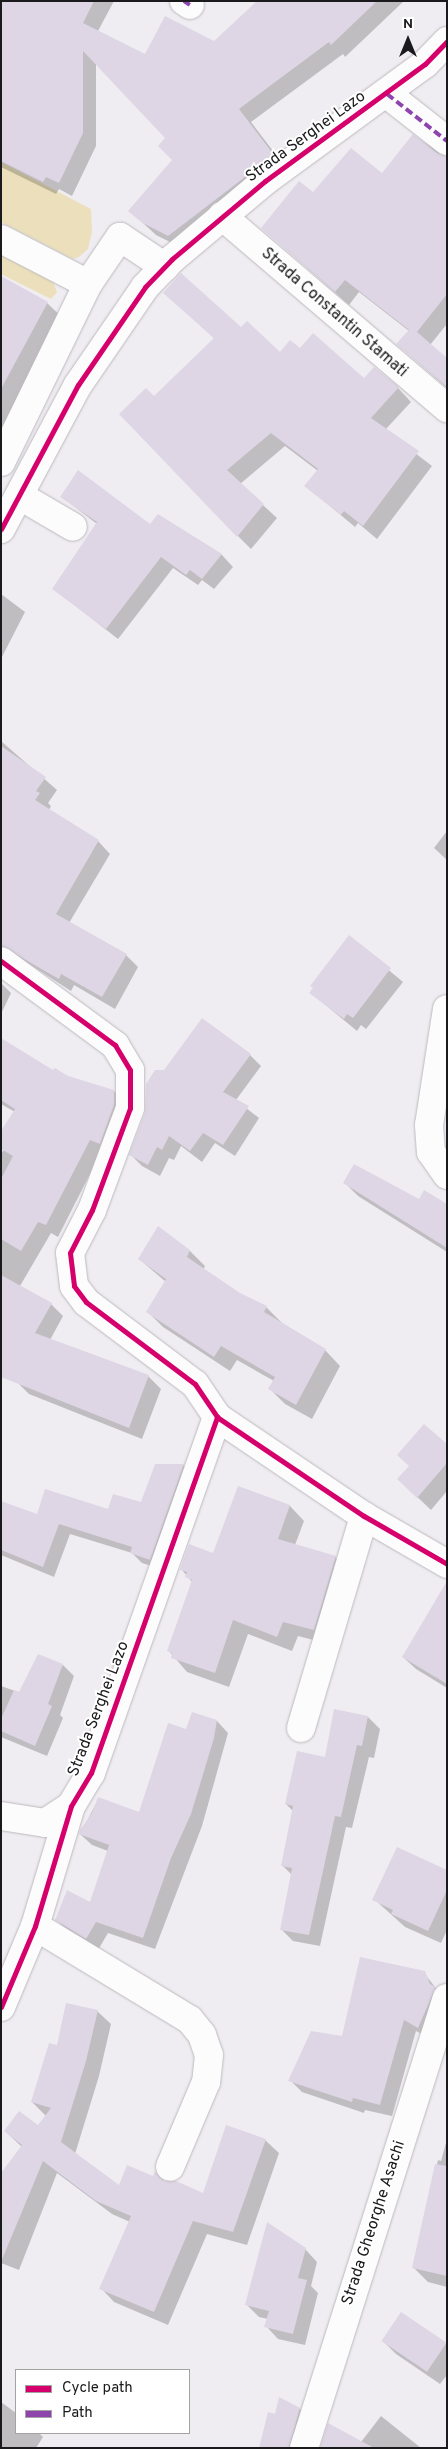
<!DOCTYPE html>
<html>
<head>
<meta charset="utf-8">
<style>
  body { margin:0 }
  #map { position:relative; width:448px; height:2449px; overflow:hidden; background:#f0edf2; font-family:Overpass,sans-serif }
  div>[style] { position:absolute }
  [style*='--x'] { left:calc(var(--x)*1px); top:calc(var(--y)*1px); width:calc(var(--w)*1px); rotate:calc(var(--a)*1deg) }
  .green>* { inset:0; background:#ece0bc }
  .shadow>* { inset:0; background:#0003 }
  .building>* { inset:0; background:#ded5e5; transform-origin:0 0 }
  .roads { filter:drop-shadow(0 0 1px #bcb9bd) drop-shadow(0 0 1px #bcb9bd) }
  .street>* { height:28px; margin:-14px; padding:0 14px; transform-origin:14px; border-radius:14px; background:#fdfcfd }
  .quiet>* { height:4px; margin-top:-2px; transform-origin:0; background:repeating-linear-gradient(90deg,#8e44ad 0 8px,transparent 0 12px) }
  .cycleway>* { height:5px; margin:-2.5px; padding:0 2.5px; transform-origin:2.5px; border-radius:2.5px; background:#d6006c }
  span { translate:-50% -50%; white-space:nowrap; text-align:center; line-height:1.15; -webkit-text-stroke:4px #fff; paint-order:stroke }
  .street-label { font-size:16px; color:#1a191b }
  .frame { position:absolute; inset:0; border:2px solid #1a191b; pointer-events:none }
  .legend { position:absolute; left:15px; top:2369px; width:175px; height:65px; box-sizing:border-box; background:#fff; border:1px solid #a3a3a4; margin:0; padding:6px 9px; list-style:none; font-size:15px; color:#1a191b }
  .legend li { display:flex; align-items:center; gap:10px; height:25px }
  .legend b { width:25px; border:1px solid #a3a3a4 }
  .north { position:absolute; left:383px; top:15px; width:50px; height:50px; -webkit-text-stroke:4px #fff; paint-order:stroke; rotate:0deg; font-size:14px; font-weight:700; line-height:20px; text-align:center; color:#1a191b }
  .north::after { content:''; display:block; margin:auto; width:18px; height:22px; background:#1a191b; clip-path:polygon(50% 0,100% 100%,50% 72%,0 100%) }
</style>
</head>
<body>
<div id="map">
  <div class="green">
    <div style="clip-path:polygon(1px 162px,91px 209px,92px 232px,88px 249px,79px 257px,73px 259px,1px 222px)"></div>
    <div style="clip-path:polygon(1px 252px,53px 281px,57px 292px,51px 299px,1px 274px)"></div>
  </div>
  <div class="shadow">
    <div style="clip-path:polygon(1px 1px,114px 1px,98px 31px,145px 55px,215px 42px,259px 1px,404px 1px,345px 57px,343px 54px,251px 122px,286px 168px,182px 248px,156px 235px,130px 211px,173px 160px,167px 138px,96px 63px,96px 146px,72px 196px,59px 189px,56px 194px,1px 167px)"></div>
    <div style="clip-path:polygon(414px 136px,447px 157px,447px 324px,430px 345px,447px 360px,447px 388px,397px 344px,409px 331px,359px 292px,349px 305px,262px 228px,313px 194px,382px 175px)"></div>
    <div style="clip-path:polygon(1px 278px,47px 303px,64px 319px,1px 436px)"></div>
    <div style="clip-path:polygon(165px 293px,241px 329px,280px 353px,300px 350px,364px 380px,398px 388px,411px 402px,385px 430px,432px 466px,377px 539px,358px 523px,355px 527px,306px 486px,318px 471px,285px 446px,240px 484px,277px 518px,251px 549px,238px 536px,154px 398px,215px 339px)"></div>
    <div style="clip-path:polygon(62px 497px,150px 526px,158px 515px,222px 555px,233px 567px,214px 589px,202px 580px,198px 585px,173px 568px,118px 639px,54px 589px,97px 524px)"></div>
    <div style="clip-path:polygon(1px 594px,25px 612px,2px 657px,1px 657px)"></div>
    <div style="clip-path:polygon(1px 741px,57px 790px,48px 803px,51px 806px,49px 810px,98px 841px,110px 854px,69px 923px,126px 955px,138px 967px,115px 1009px,74px 985px,71px 991px,23px 960px,7px 959px,1px 966px)"></div>
    <div style="clip-path:polygon(447px 831px,447px 860px,434px 848px)"></div>
    <div style="clip-path:polygon(349px 937px,403px 982px,366px 1029px,361px 1025px,357px 1031px,311px 993px)"></div>
    <div style="clip-path:polygon(1px 983px,11px 993px,1px 1014px)"></div>
    <div style="clip-path:polygon(1px 1040px,54px 1072px,114px 1091px,126px 1103px,58px 1237px,51px 1233px,20px 1286px,51px 1304px,63px 1316px,50px 1340px,148px 1376px,161px 1389px,142px 1439px,29px 1394px,17px 1382px,1px 1351px,1px 1154px,11px 1139px,15px 1112px,1px 1104px)"></div>
    <div style="clip-path:polygon(250px 1055px,261px 1066px,236px 1100px,259px 1118px,235px 1156px,215px 1143px,202px 1162px,181px 1146px,174px 1160px,169px 1158px,160px 1176px,142px 1166px,131px 1155px,165px 1071px)"></div>
    <div style="clip-path:polygon(345px 1183px,447px 1206px,447px 1252px,358px 1196px)"></div>
    <div style="clip-path:polygon(190px 1251px,205px 1266px,203px 1270px,239px 1294px,266px 1307px,282px 1323px,325px 1350px,340px 1366px,312px 1419px,285px 1404px,269px 1388px,274px 1381px,237px 1360px,230px 1371px,163px 1327px,148px 1312px,166px 1282px,139px 1259px)"></div>
    <div style="clip-path:polygon(447px 1445px,447px 1491px,431px 1510px,412px 1492px)"></div>
    <div style="clip-path:polygon(183px 1465px,194px 1476px,161px 1569px,142px 1563px,132px 1553px,70px 1534px,54px 1577px,1px 1555px,1px 1517px,109px 1511px,142px 1504px)"></div>
    <div style="clip-path:polygon(239px 1487px,290px 1506px,304px 1521px,295px 1545px,335px 1557px,350px 1571px,329px 1644px,298px 1636px,292px 1651px,248px 1634px,229px 1687px,187px 1672px,169px 1651px,193px 1583px,181px 1569px,214px 1555px)"></div>
    <div style="clip-path:polygon(447px 1585px,447px 1688px,416px 1669px,403px 1657px)"></div>
    <div style="clip-path:polygon(63px 1665px,74px 1676px,60px 1715px,63px 1718px,47px 1756px,1px 1737px,1px 1686px,21px 1693px)"></div>
    <div style="clip-path:polygon(368px 1717px,380px 1729px,374px 1758px,369px 1757px,352px 1828px,346px 1827px,320px 1946px,293px 1941px,281px 1929px,292px 1875px,283px 1866px,293px 1811px,286px 1804px)"></div>
    <div style="clip-path:polygon(217px 1721px,228px 1733px,202px 1826px,155px 1949px,108px 1933px,98px 1950px,68px 1931px,56px 1919px,91px 1904px,108px 1851px,92px 1845px,80px 1834px,99px 1798px,140px 1814px,187px 1730px)"></div>
    <div style="clip-path:polygon(447px 1872px,447px 1930px,441px 1943px,405px 1927px,374px 1899px)"></div>
    <div style="clip-path:polygon(424px 1973px,439px 1992px,431px 2039px,416px 2031px,392px 2116px,365px 2110px,364px 2113px,302px 2092px,290px 2080px)"></div>
    <div style="clip-path:polygon(97px 2011px,111px 2024px,99px 2076px,75px 2154px,119px 2187px,154px 2178px,156px 2173px,165px 2182px,204px 2195px,265px 2140px,279px 2153px,247px 2245px,207px 2234px,168px 2325px,114px 2302px,101px 2288px,130px 2222px,112px 2214px,57px 2173px,19px 2270px,1px 2263px,1px 2175px,22px 2147px,5px 2131px,38px 2127px,46px 2116px,32px 2102px,58px 2047px)"></div>
    <div style="clip-path:polygon(447px 2139px,447px 2287px,428px 2282px,413px 2267px,438px 2160px,441px 2161px)"></div>
    <div style="clip-path:polygon(305px 2249px,317px 2262px,311px 2286px,318px 2293px,305px 2345px,278px 2339px,266px 2326px,268px 2319px,259px 2317px,246px 2304px)"></div>
    <div style="clip-path:polygon(401px 2314px,447px 2345px,447px 2375px,440px 2384px,396px 2354px,383px 2341px)"></div>
    <div style="clip-path:polygon(1px 2402px,16px 2413px,16px 2433px,39px 2433px,43px 2437px,36px 2448px,1px 2448px)"></div>
    <div style="clip-path:polygon(300px 2409px,307px 2416px,297px 2448px,260px 2448px,276px 2416px)"></div>
    <div style="clip-path:polygon(381px 2416px,421px 2448px,322px 2448px,361px 2442px)"></div>
  </div>
  <div class="building">
    <div style="clip-path:polygon(1px 1px,94px 1px,83px 23px,145px 54px,165px 16px,214px 41px,257px 1px,377px 1px,331px 45px,329px 42px,239px 109px,274px 155px,168px 236px,141px 222px,128px 211px,172px 160px,158px 146px,165px 138px,83px 51px,83px 133px,59px 183px,46px 177px,43px 182px,1px 161px)"></div>
    <div style="clip-path:polygon(413px 134px,437px 153px,447px 156px,447px 294px,417px 332px,447px 358px,447px 387px,396px 344px,409px 330px,345px 280px,335px 292px,261px 228px,299px 181px,313px 192px,351px 148px,382px 173px)"></div>
    <div style="clip-path:polygon(181px 273px,241px 327px,247px 321px,280px 352px,290px 340px,300px 348px,313px 333px,364px 378px,374px 367px,399px 387px,371px 418px,419px 451px,363px 526px,344px 511px,341px 515px,304px 486px,318px 469px,271px 433px,227px 470px,264px 504px,237px 537px,119px 414px,146px 388px,154px 396px,214px 338px,163px 293px)"></div>
    <div style="clip-path:polygon(1px 276px,48px 302px,1px 389px)"></div>
    <div style="clip-path:polygon(78px 470px,150px 524px,158px 514px,222px 554px,202px 579px,190px 570px,186px 575px,161px 557px,106px 629px,52px 589px,97px 522px,60px 497px)"></div>
    <div style="clip-path:polygon(1px 746px,46px 777px,36px 791px,40px 793px,35px 800px,99px 840px,56px 914px,127px 954px,102px 997px,61px 974px,59px 979px,1px 946px)"></div>
    <div style="clip-path:polygon(349px 935px,391px 968px,353px 1018px,347px 1014px,344px 1019px,309px 993px,313px 988px,310px 986px)"></div>
    <div style="clip-path:polygon(202px 1018px,251px 1054px,223px 1092px,249px 1106px,223px 1145px,203px 1133px,190px 1151px,169px 1136px,162px 1150px,157px 1147px,148px 1165px,129px 1155px,145px 1113px,146px 1084px,155px 1070px,164px 1070px)"></div>
    <div style="clip-path:polygon(1px 1038px,53px 1070px,55px 1068px,68px 1076px,114px 1090px,114px 1105px,100px 1144px,90px 1140px,46px 1225px,38px 1222px,21px 1251px,1px 1239px,1px 1179px,13px 1156px,1px 1149px,1px 1131px,15px 1109px,1px 1100px)"></div>
    <div style="clip-path:polygon(354px 1164px,419px 1199px,424px 1190px,447px 1204px,447px 1248px,343px 1183px)"></div>
    <div style="clip-path:polygon(158px 1226px,190px 1250px,187px 1257px,240px 1293px,267px 1306px,264px 1312px,326px 1349px,296px 1405px,268px 1389px,275px 1377px,221px 1346px,214px 1357px,146px 1312px,166px 1279px,138px 1259px)"></div>
    <div style="clip-path:polygon(1px 1275px,52px 1303px,35px 1333px,149px 1375px,129px 1428px,1px 1377px)"></div>
    <div style="clip-path:polygon(424px 1424px,447px 1444px,447px 1463px,417px 1498px,397px 1479px,409px 1466px,397px 1455px)"></div>
    <div style="clip-path:polygon(155px 1464px,184px 1464px,150px 1560px,130px 1553px,132px 1547px,59px 1524px,43px 1567px,1px 1550px,1px 1501px,37px 1514px,45px 1489px,108px 1509px,113px 1494px,141px 1502px)"></div>
    <div style="clip-path:polygon(238px 1486px,290px 1505px,278px 1539px,336px 1556px,314px 1630px,283px 1622px,277px 1637px,233px 1620px,215px 1673px,171px 1658px,172px 1653px,167px 1651px,192px 1580px,185px 1577px,187px 1572px,180px 1570px,189px 1544px,213px 1553px)"></div>
    <div style="clip-path:polygon(447px 1581px,447px 1684px,402px 1657px)"></div>
    <div style="clip-path:polygon(38px 1654px,63px 1664px,48px 1704px,52px 1706px,35px 1746px,1px 1731px,1px 1719px,14px 1690px,19px 1692px)"></div>
    <div style="clip-path:polygon(334px 1709px,368px 1716px,362px 1746px,357px 1745px,341px 1817px,335px 1816px,309px 1935px,280px 1930px,292px 1868px,281px 1866px,293px 1806px,285px 1804px,297px 1751px,325px 1757px)"></div>
    <div style="clip-path:polygon(192px 1712px,217px 1720px,214px 1738px,191px 1814px,171px 1858px,143px 1938px,96px 1922px,86px 1939px,55px 1920px,67px 1890px,90px 1902px,109px 1845px,79px 1834px,80px 1830px,92px 1813px,98px 1797px,139px 1812px,168px 1723px,186px 1729px)"></div>
    <div style="clip-path:polygon(397px 1847px,447px 1870px,447px 1890px,428px 1931px,391px 1914px,393px 1910px,372px 1900px)"></div>
    <div style="clip-path:polygon(360px 1957px,425px 1971px,430px 1984px,436px 1987px,418px 2028px,404px 2020px,380px 2105px,353px 2098px,352px 2102px,288px 2081px,311px 2031px,342px 2036px)"></div>
    <div style="clip-path:polygon(66px 2003px,98px 2010px,86px 2061px,61px 2142px,119px 2185px,127px 2165px,153px 2176px,155px 2171px,163px 2181px,176px 2181px,203px 2193px,226px 2125px,266px 2139px,233px 2232px,193px 2221px,154px 2312px,99px 2289px,131px 2216px,96px 2201px,43px 2161px,1px 2262px,1px 2173px,22px 2145px,4px 2131px,19px 2111px,38px 2125px,51px 2108px,31px 2102px,49px 2043px,57px 2045px)"></div>
    <div style="clip-path:polygon(435px 2164px,447px 2166px,447px 2276px,412px 2268px)"></div>
    <div style="clip-path:polygon(267px 2222px,306px 2248px,298px 2278px,307px 2280px,293px 2334px,264px 2327px,269px 2311px,245px 2305px)"></div>
    <div style="left:401px;top:2312px;width:55px;height:35px;rotate:34deg"></div>
    <div style="clip-path:polygon(279px 2397px,300px 2408px,289px 2448px,259px 2448px,268px 2412px,275px 2414px)"></div>
    <div style="clip-path:polygon(328px 2423px,374px 2448px,320px 2448px)"></div>
  </div>
  <div class="roads">
    <div class="street">
      <div style="--x:184;--y:1;--w:7;--a:34"></div>
      <div style="--x:387;--y:94;--w:76;--a:38.1"></div>
      <div style="--x:222;--y:216;--w:296;--a:40.5"></div>
      <div style="--x:1;--y:239;--w:98;--a:27.3"></div>
      <div style="--x:1;--y:462;--w:198;--a:-64"></div>
      <div style="--x:88;--y:284;--w:57;--a:-55.8"></div>
      <div style="--x:120;--y:237;--w:54;--a:33.7"></div>
      <div style="--x:20;--y:496;--w:61;--a:30.3"></div>
      <div style="--x:1;--y:529;--w:163;--a:-61.9"></div>
      <div style="--x:78;--y:385;--w:119;--a:-55.6"></div>
      <div style="--x:145;--y:287;--w:39;--a:-46"></div>
      <div style="--x:172;--y:259;--w:121;--a:-40"></div>
      <div style="--x:265;--y:181;--w:198;--a:-36.2"></div>
      <div style="--x:425;--y:64;--w:32;--a:-46"></div>
      <div style="--x:1;--y:961;--w:142;--a:36.4"></div>
      <div style="--x:115;--y:1045;--w:29;--a:59"></div>
      <div style="--x:130;--y:1070;--w:38;--a:90"></div>
      <div style="--x:130;--y:1108;--w:109;--a:110.4"></div>
      <div style="--x:92;--y:1210;--w:48;--a:117.1"></div>
      <div style="--x:70;--y:1253;--w:33;--a:83"></div>
      <div style="--x:74;--y:1286;--w:20;--a:53"></div>
      <div style="--x:86;--y:1302;--w:136;--a:37"></div>
      <div style="--x:195;--y:1384;--w:40;--a:56"></div>
      <div style="--x:217;--y:1417;--w:177;--a:34"></div>
      <div style="--x:364;--y:1516;--w:96;--a:30"></div>
      <div style="--x:447;--y:1009;--w:117;--a:98.8"></div>
      <div style="--x:429;--y:1125;--w:27;--a:86"></div>
      <div style="--x:431;--y:1152;--w:28;--a:55"></div>
      <div style="--x:301;--y:1728;--w:221;--a:-73.4"></div>
      <div style="--x:1;--y:1816;--w:45;--a:9"></div>
      <div style="--x:45;--y:1823;--w:31;--a:-33"></div>
      <div style="--x:35;--y:1926;--w:181;--a:31.2"></div>
      <div style="--x:190;--y:2020;--w:19;--a:51"></div>
      <div style="--x:202;--y:2035;--w:21;--a:71"></div>
      <div style="--x:209;--y:2055;--w:27;--a:96"></div>
      <div style="--x:206;--y:2082;--w:92;--a:113"></div>
      <div style="--x:1;--y:2007;--w:88;--a:-67.2"></div>
      <div style="--x:35;--y:1926;--w:125;--a:-73.3"></div>
      <div style="--x:71;--y:1806;--w:39;--a:-59"></div>
      <div style="--x:91;--y:1773;--w:378;--a:-70.5"></div>
      <div style="--x:304;--y:2448;--w:472;--a:-72.4"></div>
    </div>
  </div>
  <div class="quiet">
    <div style="--x:184;--y:1;--w:7;--a:34"></div>
    <div style="--x:387;--y:94;--w:76;--a:38.1"></div>
  </div>
  <div class="cycleway">
    <div style="--x:1;--y:529;--w:163;--a:-61.9"></div>
    <div style="--x:78;--y:385;--w:119;--a:-55.6"></div>
    <div style="--x:145;--y:287;--w:39;--a:-46"></div>
    <div style="--x:172;--y:259;--w:121;--a:-40"></div>
    <div style="--x:265;--y:181;--w:198;--a:-36.2"></div>
    <div style="--x:425;--y:64;--w:32;--a:-46"></div>
    <div style="--x:1;--y:961;--w:142;--a:36.4"></div>
    <div style="--x:115;--y:1045;--w:29;--a:59"></div>
    <div style="--x:130;--y:1070;--w:38;--a:90"></div>
    <div style="--x:130;--y:1108;--w:109;--a:110.4"></div>
    <div style="--x:92;--y:1210;--w:48;--a:117.1"></div>
    <div style="--x:70;--y:1253;--w:33;--a:83"></div>
    <div style="--x:74;--y:1286;--w:20;--a:53"></div>
    <div style="--x:86;--y:1302;--w:136;--a:37"></div>
    <div style="--x:195;--y:1384;--w:40;--a:56"></div>
    <div style="--x:217;--y:1417;--w:177;--a:34"></div>
    <div style="--x:364;--y:1516;--w:96;--a:30"></div>
    <div style="--x:1;--y:2007;--w:88;--a:-67.2"></div>
    <div style="--x:35;--y:1926;--w:125;--a:-73.3"></div>
    <div style="--x:71;--y:1806;--w:39;--a:-59"></div>
    <div style="--x:91;--y:1773;--w:378;--a:-70.5"></div>
  </div>
  <div class="street-label">
    <span style="left:306px;top:137px;rotate:-36deg">Strada Serghei Lazo</span>
    <span style="left:334px;top:313px;rotate:41deg">Strada Constantin Stamati</span>
    <span style="left:99px;top:1709px;rotate:-69deg">Strada Serghei Lazo</span>
    <span style="left:374px;top:2223px;rotate:-72deg">Strada Gheorghe Asachi</span>
  </div>
  <div class="frame"></div>
  <ul class="legend">
  <li><b style="height:6px;background:#d6006c"></b>Cycle path</li>
  <li><b style="height:6px;background:#8e44ad"></b>Path</li>
  </ul>
  <div class="north">N</div>
</div>
</body>
</html>
